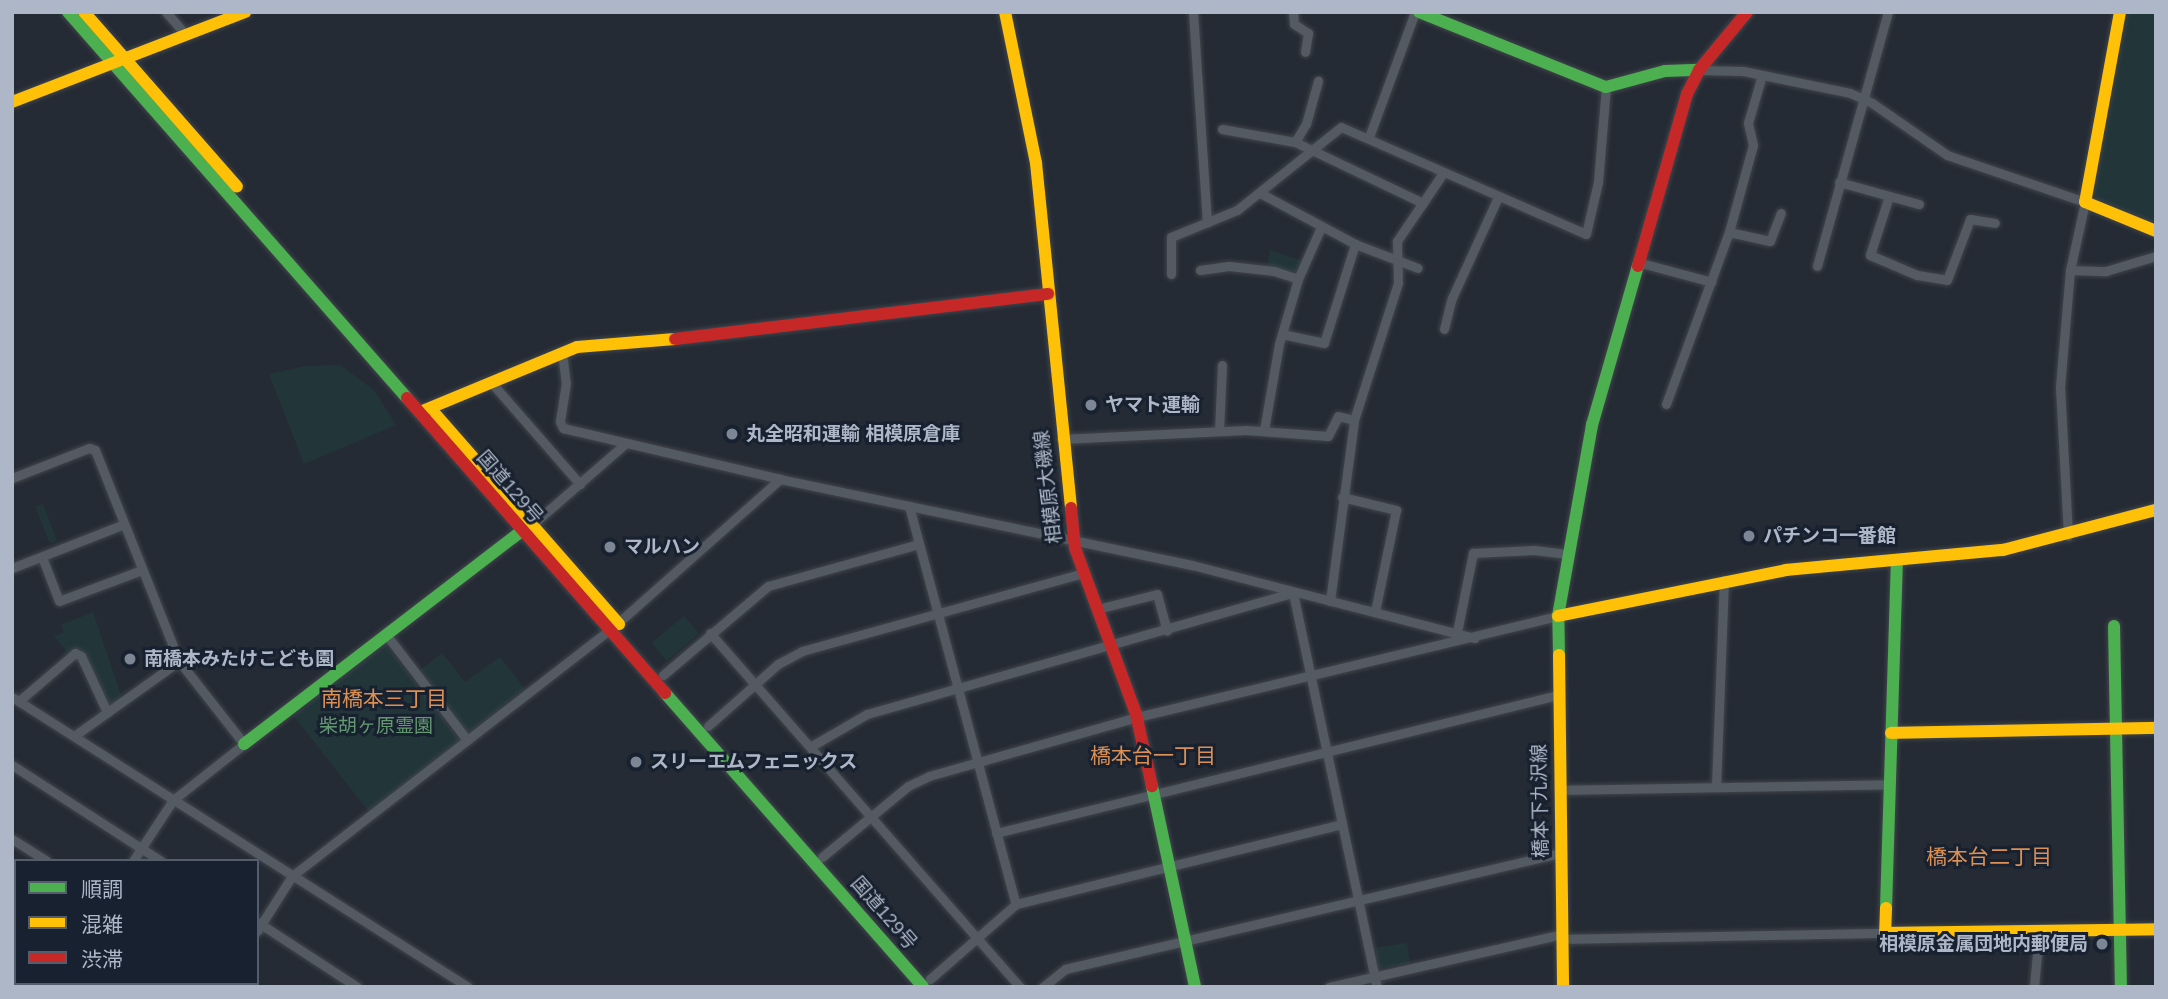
<!DOCTYPE html>
<html>
<head>
<meta charset="utf-8">
<style>
  body { margin:0 }
  #map { position:relative; width:2168px; height:999px; overflow:hidden; background:#252b34; font-family:Arial,"Noto Sans JP",sans-serif }
  div>[style] { position:absolute }
  [style*='--x'] { left:calc(var(--x)*1px); top:calc(var(--y)*1px); width:calc(var(--w)*1px); rotate:calc(var(--a)*1deg) }
  .green>* { inset:0; background:#22363a; transform-origin:0 0 }
  .roads { filter:drop-shadow(0 0 2px #41454c) drop-shadow(0 0 2px #41454c) }
  .street>* { height:9px; margin:-4.5px; padding:0 4.5px; transform-origin:4.5px; border-radius:4.5px; background:#545a62 }
  .fast>* { height:12px; margin:-6px; padding:0 6px; transform-origin:6px; border-radius:6px; background:#4caf50 }
  .slow>* { height:12px; margin:-6px; padding:0 6px; transform-origin:6px; border-radius:6px; background:#ffc107 }
  .jam>* { height:12px; margin:-6px; padding:0 6px; transform-origin:6px; border-radius:6px; background:#c62828 }
  .dots>* { width:19px; height:19px; translate:-50% -50%; box-sizing:border-box; border:4px solid #18212f; border-radius:50% }
  span { translate:-50% -50%; white-space:nowrap; text-align:center; line-height:1.15; -webkit-text-stroke:6px #18212f; paint-order:stroke }
  .poi-label { font-size:19px; color:#adb7c7; font-weight:700 }
  .left { translate:0 -50%; text-align:left }
  .right { translate:-100% -50%; text-align:right }
  .street-label { font-size:19px; color:#adb7c7 }
  .park-label { font-size:19px; color:#639970 }
  .neighbourhood-label { font-size:21px; color:#dc9053 }
  .frame { position:absolute; inset:0; border:14px solid #adb7c7; pointer-events:none }
  .legend { position:absolute; left:14px; top:859px; width:245px; height:126px; box-sizing:border-box; background:#18212f; border:2px solid #545d6c; margin:0; padding:9px 12px; list-style:none; font-size:21px; color:#adb7c7 }
  .legend li { display:flex; align-items:center; gap:14px; height:35px }
  .legend b { width:35px; border:2px solid #545d6c }
</style>
</head>
<body>
<div id="map">
  <div class="green">
    <div style="clip-path:polygon(2128px 12px,2156px 12px,2156px 223px,2099px 202px,2093px 192px)"></div>
    <div style="clip-path:polygon(1270px 250px,1302px 261px,1297px 272px,1267px 267px)"></div>
    <div style="clip-path:polygon(340px 365px,374px 390px,396px 425px,304px 464px,269px 374px,307px 366px)"></div>
    <div style="left:43px;top:504px;width:39px;height:8px;rotate:69deg"></div>
    <div style="clip-path:polygon(93px 612px,122px 698px,110px 707px,80px 650px,67px 652px,54px 636px,64px 632px,61px 625px)"></div>
    <div style="left:684px;top:616px;width:23px;height:42px;rotate:50deg"></div>
    <div style="left:385px;top:644px;width:122px;height:116px;rotate:52deg"></div>
    <div style="clip-path:polygon(442px 653px,465px 682px,500px 657px,525px 689px,467px 734px,419px 671px)"></div>
    <div style="left:1407px;top:943px;width:21px;height:32px;rotate:82deg"></div>
  </div>
  <div class="roads">
    <div class="street">
      <div style="--x:166;--y:12;--w:30;--a:49"></div>
      <div style="--x:1193;--y:12;--w:211;--a:86.2"></div>
      <div style="--x:1293;--y:12;--w:12;--a:85"></div>
      <div style="--x:1294;--y:24;--w:17;--a:33"></div>
      <div style="--x:1308;--y:33;--w:19;--a:99"></div>
      <div style="--x:1699;--y:70;--w:44;--a:1.3"></div>
      <div style="--x:1743;--y:71;--w:109;--a:11.6"></div>
      <div style="--x:1850;--y:93;--w:24;--a:24"></div>
      <div style="--x:1872;--y:103;--w:91;--a:34.7"></div>
      <div style="--x:1947;--y:155;--w:146;--a:18.8"></div>
      <div style="--x:2085;--y:202;--w:70;--a:102.4"></div>
      <div style="--x:2070;--y:270;--w:117;--a:94.9"></div>
      <div style="--x:2060;--y:387;--w:149;--a:86.9"></div>
      <div style="--x:1222;--y:129;--w:74;--a:10.1"></div>
      <div style="--x:1295;--y:142;--w:142;--a:25.5"></div>
      <div style="--x:1369;--y:137;--w:133;--a:-69.8"></div>
      <div style="--x:1295;--y:142;--w:21;--a:-59"></div>
      <div style="--x:1306;--y:124;--w:45;--a:-74.4"></div>
      <div style="--x:1839;--y:182;--w:83;--a:15.4"></div>
      <div style="--x:1260;--y:193;--w:108;--a:28.2"></div>
      <div style="--x:1355;--y:244;--w:67;--a:20.9"></div>
      <div style="--x:1889;--y:196;--w:62;--a:107.9"></div>
      <div style="--x:1870;--y:255;--w:51;--a:23.1"></div>
      <div style="--x:1917;--y:275;--w:30;--a:9"></div>
      <div style="--x:1947;--y:280;--w:65;--a:-69.3"></div>
      <div style="--x:1970;--y:219;--w:25;--a:9"></div>
      <div style="--x:1729;--y:232;--w:42;--a:12.4"></div>
      <div style="--x:1770;--y:241;--w:30;--a:-69"></div>
      <div style="--x:1641;--y:263;--w:73;--a:15"></div>
      <div style="--x:1817;--y:266;--w:264;--a:-74.4"></div>
      <div style="--x:1200;--y:270;--w:29;--a:-8"></div>
      <div style="--x:1229;--y:266;--w:45;--a:6.3"></div>
      <div style="--x:1274;--y:271;--w:25;--a:18"></div>
      <div style="--x:2070;--y:270;--w:36;--a:2"></div>
      <div style="--x:2106;--y:271;--w:52;--a:-16.7"></div>
      <div style="--x:1171;--y:274;--w:37;--a:-90"></div>
      <div style="--x:1171;--y:237;--w:71;--a:-22.2"></div>
      <div style="--x:1237;--y:210;--w:133;--a:-38.6"></div>
      <div style="--x:1341;--y:127;--w:267;--a:23.6"></div>
      <div style="--x:1586;--y:234;--w:53;--a:-77"></div>
      <div style="--x:1598;--y:182;--w:95;--a:-85.2"></div>
      <div style="--x:1444;--y:329;--w:32;--a:-76"></div>
      <div style="--x:1452;--y:298;--w:111;--a:-65.5"></div>
      <div style="--x:1282;--y:334;--w:43;--a:12.1"></div>
      <div style="--x:1324;--y:343;--w:104;--a:-72.6"></div>
      <div style="--x:562;--y:352;--w:31;--a:83"></div>
      <div style="--x:566;--y:383;--w:39;--a:99"></div>
      <div style="--x:560;--y:422;--w:7;--a:63"></div>
      <div style="--x:563;--y:428;--w:223;--a:13.2"></div>
      <div style="--x:780;--y:479;--w:421;--a:11.8"></div>
      <div style="--x:1192;--y:565;--w:292;--a:14.5"></div>
      <div style="--x:490;--y:381;--w:137;--a:48.9"></div>
      <div style="--x:1666;--y:404;--w:183;--a:-69.9"></div>
      <div style="--x:1729;--y:232;--w:90;--a:-74.6"></div>
      <div style="--x:1753;--y:145;--w:23;--a:-103"></div>
      <div style="--x:1748;--y:123;--w:50;--a:-73.7"></div>
      <div style="--x:1264;--y:430;--w:87;--a:-80.1"></div>
      <div style="--x:1279;--y:344;--w:68;--a:-73.7"></div>
      <div style="--x:1298;--y:279;--w:57;--a:-66.1"></div>
      <div style="--x:1219;--y:431;--w:66;--a:-87.4"></div>
      <div style="--x:1061;--y:439;--w:185;--a:-2.8"></div>
      <div style="--x:1246;--y:430;--w:82;--a:4.2"></div>
      <div style="--x:1328;--y:436;--w:22;--a:-63"></div>
      <div style="--x:1338;--y:416;--w:16;--a:14"></div>
      <div style="--x:12;--y:478;--w:83;--a:-21.3"></div>
      <div style="--x:89;--y:448;--w:6;--a:18"></div>
      <div style="--x:95;--y:450;--w:227;--a:68.3"></div>
      <div style="--x:179;--y:661;--w:105;--a:51.9"></div>
      <div style="--x:244;--y:744;--w:90;--a:141.7"></div>
      <div style="--x:173;--y:800;--w:73;--a:123.3"></div>
      <div style="--x:1342;--y:497;--w:56;--a:13.5"></div>
      <div style="--x:1396;--y:510;--w:103;--a:101.7"></div>
      <div style="--x:909;--y:506;--w:412;--a:75"></div>
      <div style="--x:534;--y:523;--w:121;--a:-41"></div>
      <div style="--x:42;--y:557;--w:47;--a:68.9"></div>
      <div style="--x:59;--y:601;--w:89;--a:-20.5"></div>
      <div style="--x:12;--y:568;--w:120;--a:-21.4"></div>
      <div style="--x:1330;--y:601;--w:183;--a:-82.4"></div>
      <div style="--x:1354;--y:420;--w:144;--a:-72.2"></div>
      <div style="--x:1398;--y:283;--w:42;--a:-91.4"></div>
      <div style="--x:1397;--y:241;--w:82;--a:-55.9"></div>
      <div style="--x:1097;--y:609;--w:62;--a:-14"></div>
      <div style="--x:1157;--y:594;--w:38;--a:75"></div>
      <div style="--x:618;--y:623;--w:217;--a:-41.6"></div>
      <div style="--x:1457;--y:632;--w:81;--a:-78.6"></div>
      <div style="--x:1473;--y:553;--w:61;--a:-2.8"></div>
      <div style="--x:1534;--y:550;--w:33;--a:7"></div>
      <div style="--x:385;--y:633;--w:135;--a:52.5"></div>
      <div style="--x:710;--y:633;--w:471;--a:48.8"></div>
      <div style="--x:663;--y:675;--w:138;--a:-40.3"></div>
      <div style="--x:768;--y:586;--w:156;--a:-15.6"></div>
      <div style="--x:12;--y:697;--w:540;--a:32.45"></div>
      <div style="--x:19;--y:701;--w:74;--a:-40.6"></div>
      <div style="--x:75;--y:653;--w:7;--a:27"></div>
      <div style="--x:81;--y:656;--w:62;--a:65.1"></div>
      <div style="--x:708;--y:726;--w:94;--a:-41.5"></div>
      <div style="--x:778;--y:664;--w:27;--a:-28"></div>
      <div style="--x:802;--y:651;--w:292;--a:-15.5"></div>
      <div style="--x:74;--y:736;--w:129;--a:-35.5"></div>
      <div style="--x:810;--y:747;--w:66;--a:-30.1"></div>
      <div style="--x:867;--y:714;--w:443;--a:-15.9"></div>
      <div style="--x:1293;--y:593;--w:403;--a:78"></div>
      <div style="--x:12;--y:765;--w:177;--a:32.8"></div>
      <div style="--x:1716;--y:787;--w:207;--a:-87.8"></div>
      <div style="--x:1559;--y:790;--w:330;--a:-1"></div>
      <div style="--x:996;--y:833;--w:579;--a:-13.8"></div>
      <div style="--x:12;--y:839;--w:41;--a:32.2"></div>
      <div style="--x:822;--y:857;--w:112;--a:-39.5"></div>
      <div style="--x:908;--y:786;--w:23;--a:-25"></div>
      <div style="--x:929;--y:776;--w:216;--a:-15.8"></div>
      <div style="--x:1137;--y:717;--w:433;--a:-13.5"></div>
      <div style="--x:259;--y:923;--w:117;--a:33.1"></div>
      <div style="--x:257;--y:931;--w:65;--a:-57.5"></div>
      <div style="--x:292;--y:876;--w:403;--a:-37.8"></div>
      <div style="--x:1562;--y:939;--w:323;--a:-1.1"></div>
      <div style="--x:12;--y:962;--w:4;--a:-14"></div>
      <div style="--x:930;--y:979;--w:114;--a:-41.1"></div>
      <div style="--x:1016;--y:904;--w:335;--a:-13.8"></div>
      <div style="--x:120;--y:983;--w:7;--a:34"></div>
      <div style="--x:238;--y:983;--w:7;--a:34"></div>
      <div style="--x:221;--y:987;--w:4;--a:-63"></div>
      <div style="--x:1043;--y:987;--w:28;--a:-39"></div>
      <div style="--x:1065;--y:969;--w:508;--a:-13.19"></div>
      <div style="--x:1329;--y:987;--w:239;--a:-12.8"></div>
      <div style="--x:2034;--y:987;--w:56;--a:-84.9"></div>
    </div>
    <div class="fast">
      <div style="--x:68;--y:12;--w:514;--a:48.71"></div>
      <div style="--x:1419;--y:12;--w:201;--a:21.9"></div>
      <div style="--x:1606;--y:87;--w:61;--a:-15.2"></div>
      <div style="--x:1665;--y:71;--w:34;--a:-2"></div>
      <div style="--x:2114;--y:626;--w:361;--a:88.9"></div>
      <div style="--x:1559;--y:655;--w:39;--a:-91"></div>
      <div style="--x:1558;--y:616;--w:194;--a:-79.9"></div>
      <div style="--x:1592;--y:425;--w:166;--a:-73.9"></div>
      <div style="--x:665;--y:693;--w:391;--a:48.7"></div>
      <div style="--x:244;--y:744;--w:357;--a:-37.5"></div>
      <div style="--x:1152;--y:786;--w:206;--a:77.9"></div>
      <div style="--x:1886;--y:908;--w:346;--a:-88.2"></div>
    </div>
    <div class="slow">
      <div style="--x:84;--y:12;--w:232;--a:48.8"></div>
      <div style="--x:1005;--y:12;--w:154;--a:78.4"></div>
      <div style="--x:1036;--y:163;--w:347;--a:84.2"></div>
      <div style="--x:2120;--y:12;--w:193;--a:100.4"></div>
      <div style="--x:2085;--y:202;--w:77;--a:22.2"></div>
      <div style="--x:12;--y:102;--w:250;--a:-21.1"></div>
      <div style="--x:420;--y:412;--w:170;--a:-22.5"></div>
      <div style="--x:577;--y:347;--w:98;--a:-4.7"></div>
      <div style="--x:436;--y:415;--w:278;--a:48.8"></div>
      <div style="--x:1558;--y:616;--w:233;--a:-11.4"></div>
      <div style="--x:1786;--y:570;--w:218;--a:-5.3"></div>
      <div style="--x:2003;--y:550;--w:158;--a:-14.7"></div>
      <div style="--x:1559;--y:655;--w:332;--a:89.3"></div>
      <div style="--x:1891;--y:733;--w:265;--a:-1.1"></div>
      <div style="--x:1886;--y:908;--w:25;--a:92"></div>
      <div style="--x:1885;--y:933;--w:271;--a:-0.8"></div>
    </div>
    <div class="jam">
      <div style="--x:1638;--y:266;--w:179;--a:-74.1"></div>
      <div style="--x:1687;--y:94;--w:27;--a:-63"></div>
      <div style="--x:1699;--y:70;--w:75;--a:-50.4"></div>
      <div style="--x:675;--y:339;--w:376;--a:-6.9"></div>
      <div style="--x:407;--y:398;--w:392;--a:48.8"></div>
      <div style="--x:1071;--y:508;--w:40;--a:84.3"></div>
      <div style="--x:1075;--y:548;--w:177;--a:69.8"></div>
      <div style="--x:1136;--y:714;--w:74;--a:77.5"></div>
    </div>
  </div>
  <div class="dots">
    <div style="left:1091px;top:405px;background:#7d8694"></div>
    <div style="left:732px;top:434px;background:#7d8694"></div>
    <div style="left:1749px;top:536px;background:#7d8694"></div>
    <div style="left:610px;top:547px;background:#7d8694"></div>
    <div style="left:130px;top:659px;background:#7d8694"></div>
    <div style="left:636px;top:762px;background:#7d8694"></div>
    <div style="left:2102px;top:944px;background:#7d8694"></div>
  </div>
  <div class="poi-label">
    <span class="left" style="left:1105px;top:405px">ヤマト運輸</span>
    <span class="left" style="left:746px;top:434px">丸全昭和運輸 相模原倉庫</span>
    <span class="left" style="left:1763px;top:536px">パチンコ一番館</span>
    <span class="left" style="left:624px;top:547px">マルハン</span>
    <span class="left" style="left:144px;top:659px">南橋本みたけこども園</span>
    <span class="left" style="left:650px;top:762px">スリーエムフェニックス</span>
    <span class="right" style="left:2088px;top:944px">相模原金属団地内郵便局</span>
  </div>
  <div class="street-label">
    <span style="left:510px;top:487px;rotate:49deg">国道129号</span>
    <span style="left:1048px;top:487px;rotate:-97deg">相模原大磯線</span>
    <span style="left:1540px;top:801px;rotate:-91deg">橋本下九沢線</span>
    <span style="left:884px;top:913px;rotate:49deg">国道129号</span>
  </div>
  <div class="park-label">
    <span style="left:376px;top:726px">柴胡ヶ原霊園</span>
  </div>
  <div class="neighbourhood-label">
    <span style="left:384px;top:699px">南橋本三丁目</span>
    <span style="left:1153px;top:756px">橋本台一丁目</span>
    <span style="left:1989px;top:857px">橋本台二丁目</span>
  </div>
  <div class="frame"></div>
  <ul class="legend">
  <li><b style="height:9px;background:#4caf50"></b>順調</li>
  <li><b style="height:9px;background:#ffc107"></b>混雑</li>
  <li><b style="height:9px;background:#c62828"></b>渋滞</li>
  </ul>
</div>
</body>
</html>
